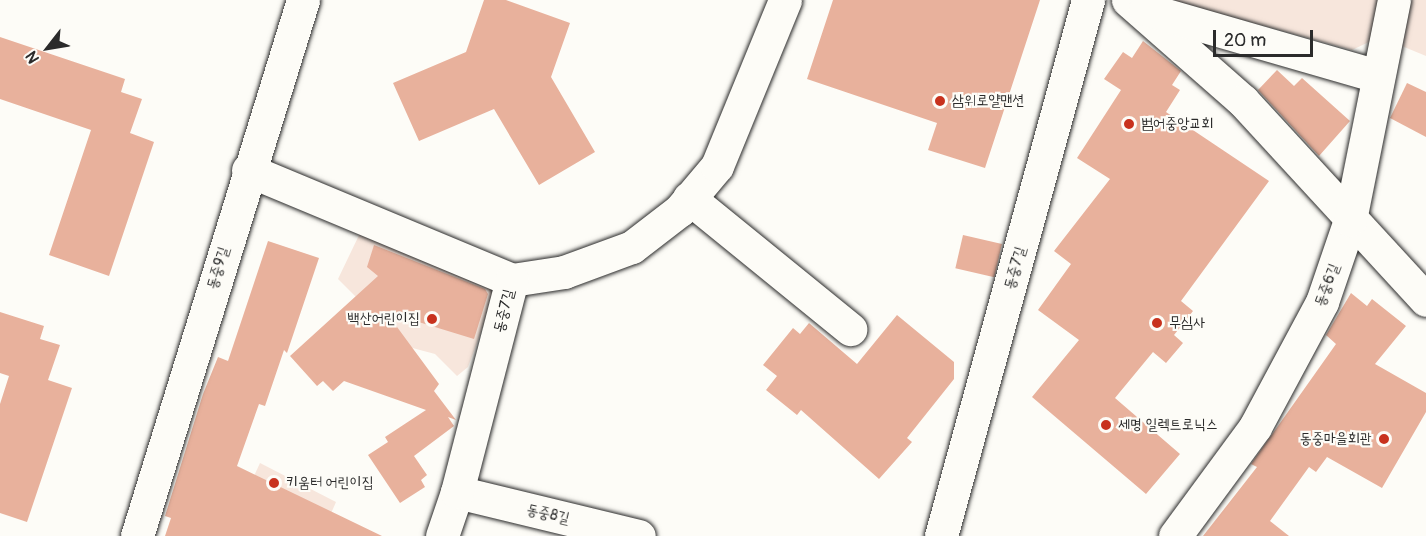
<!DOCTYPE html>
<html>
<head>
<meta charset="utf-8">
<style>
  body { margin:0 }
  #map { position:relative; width:1426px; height:536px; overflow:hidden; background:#fdfcf7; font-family:Pangolin,"Poor Story",sans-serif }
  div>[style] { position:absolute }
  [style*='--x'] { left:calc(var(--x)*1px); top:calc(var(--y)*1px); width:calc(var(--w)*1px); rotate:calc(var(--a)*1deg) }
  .built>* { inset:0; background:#f7e6dc }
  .building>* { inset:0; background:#e8b19c; transform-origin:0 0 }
  .roads { filter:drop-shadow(0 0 2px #2b2b2b) drop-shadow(0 0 2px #2b2b2b) }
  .minor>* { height:33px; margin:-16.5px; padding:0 16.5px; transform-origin:16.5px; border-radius:16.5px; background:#fdfcf7 }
  .dots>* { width:16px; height:16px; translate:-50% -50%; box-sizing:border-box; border:3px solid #fdfcf7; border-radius:50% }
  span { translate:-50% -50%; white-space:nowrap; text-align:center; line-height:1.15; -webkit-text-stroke:4.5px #fdfcf7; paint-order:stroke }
  .poi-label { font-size:15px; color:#2b2b2b }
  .left { translate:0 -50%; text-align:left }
  .right { translate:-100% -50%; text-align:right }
  .street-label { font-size:15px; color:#2b2b2b }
  .north { position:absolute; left:18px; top:18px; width:60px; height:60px; -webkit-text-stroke:4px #fdfcf7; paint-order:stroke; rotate:239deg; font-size:16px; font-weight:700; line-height:24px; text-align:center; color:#2b2b2b }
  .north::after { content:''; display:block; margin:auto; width:21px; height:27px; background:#2b2b2b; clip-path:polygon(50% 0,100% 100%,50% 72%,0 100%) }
  .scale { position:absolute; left:1213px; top:30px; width:100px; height:27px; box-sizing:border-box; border:3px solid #2b2b2b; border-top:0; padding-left:8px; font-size:18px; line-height:21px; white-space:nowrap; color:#2b2b2b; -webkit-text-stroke:4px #fdfcf7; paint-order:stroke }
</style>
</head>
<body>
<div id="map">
  <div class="built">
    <div style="clip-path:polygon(1169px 0,1384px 0,1373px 40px,1352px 50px)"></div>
    <div style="clip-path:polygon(1411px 0,1426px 0,1426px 56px,1397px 44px)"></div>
    <div style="clip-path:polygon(361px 231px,489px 280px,496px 292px,468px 367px,457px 376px,435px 354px,405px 346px,338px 279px)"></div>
    <div style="clip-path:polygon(260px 463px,336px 502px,321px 536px,226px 536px)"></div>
  </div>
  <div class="building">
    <div style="clip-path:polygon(484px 0,506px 0,570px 23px,551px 77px,595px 152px,539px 185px,494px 109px,419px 141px,393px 83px,466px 52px)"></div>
    <div style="clip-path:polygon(833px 0,1040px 0,985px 168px,928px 150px,937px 123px,807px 79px)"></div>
    <div style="clip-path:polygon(0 37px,125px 79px,121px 92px,142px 99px,130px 133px,154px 142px,109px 276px,49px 255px,91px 130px,0 99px)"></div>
    <div style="clip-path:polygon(1143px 41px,1181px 71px,1172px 85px,1180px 90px,1166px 112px,1269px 181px,1181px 301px,1193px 311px,1174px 335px,1183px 343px,1166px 363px,1153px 352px,1115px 398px,1180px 454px,1146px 494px,1032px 397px,1079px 340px,1038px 310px,1071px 264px,1054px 251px,1110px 179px,1077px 158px,1121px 90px,1104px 79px,1123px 52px,1132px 58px)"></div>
    <div style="clip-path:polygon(1277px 70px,1294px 86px,1302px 78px,1350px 121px,1319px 156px,1258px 90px)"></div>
    <div style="clip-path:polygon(1407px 83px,1426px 92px,1426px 137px,1390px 118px)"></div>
    <div style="left:963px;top:235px;width:40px;height:34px;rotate:13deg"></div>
    <div style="clip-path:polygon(268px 241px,319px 258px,287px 353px,284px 350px,265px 406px,259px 404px,237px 466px,382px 536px,165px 536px,171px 518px,165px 516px,203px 394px,218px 357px,228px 361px)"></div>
    <div style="clip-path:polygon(374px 245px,485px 289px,488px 294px,474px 339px,386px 312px,439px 384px,434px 391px,456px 420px,448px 417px,454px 426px,414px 456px,427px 475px,421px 480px,425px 487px,400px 503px,368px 455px,388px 442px,385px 437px,426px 410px,344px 381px,333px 391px,323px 381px,317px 386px,290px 356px,378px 276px,367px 267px)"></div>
    <div style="clip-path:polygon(1351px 293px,1367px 306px,1372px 299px,1406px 326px,1375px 364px,1426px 393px,1426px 412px,1382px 488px,1327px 457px,1316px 472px,1309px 467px,1270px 521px,1289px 536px,1203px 536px,1257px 467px,1251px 464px,1336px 344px,1326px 335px)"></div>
    <div style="clip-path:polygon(0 312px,44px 326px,40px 339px,60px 345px,48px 380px,72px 388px,27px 522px,0 513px,0 404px,9px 376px,0 373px)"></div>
    <div style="clip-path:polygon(897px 315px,954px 362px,954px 379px,907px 438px,912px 442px,879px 479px,801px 410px,797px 415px,766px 390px,777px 376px,763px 365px,793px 328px,800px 334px,809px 323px,857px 364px)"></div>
  </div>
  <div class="roads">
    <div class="minor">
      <div style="--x:1128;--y:0;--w:153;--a:41.3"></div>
      <div style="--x:1243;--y:101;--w:270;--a:47.4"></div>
      <div style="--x:1145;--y:9;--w:241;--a:16.1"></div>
      <div style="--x:248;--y:170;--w:286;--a:22.6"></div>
      <div style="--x:689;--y:198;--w:208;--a:39.1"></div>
      <div style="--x:512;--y:280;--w:53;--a:-8.7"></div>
      <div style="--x:564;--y:272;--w:72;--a:-20.2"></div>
      <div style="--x:632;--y:247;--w:61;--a:-37.6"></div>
      <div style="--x:680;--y:210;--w:57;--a:-49.9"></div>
      <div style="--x:717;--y:166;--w:179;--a:-67.7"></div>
      <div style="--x:457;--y:492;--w:187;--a:13.6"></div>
      <div style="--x:137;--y:536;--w:561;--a:-72.79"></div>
      <div style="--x:442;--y:536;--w:46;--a:-71.2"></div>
      <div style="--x:457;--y:492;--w:219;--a:-75.5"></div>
      <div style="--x:941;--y:536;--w:556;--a:-74.66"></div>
      <div style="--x:1175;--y:536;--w:135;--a:-53.7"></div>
      <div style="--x:1255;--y:427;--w:142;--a:-61.8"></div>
      <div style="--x:1322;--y:302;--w:87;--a:-71.1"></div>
      <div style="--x:1350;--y:220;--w:224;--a:-78.7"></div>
    </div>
  </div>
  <div class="dots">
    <div style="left:940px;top:101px;background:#c8321e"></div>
    <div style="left:1129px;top:124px;background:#c8321e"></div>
    <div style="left:432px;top:319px;background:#c8321e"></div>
    <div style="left:1157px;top:323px;background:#c8321e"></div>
    <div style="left:1106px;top:425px;background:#c8321e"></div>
    <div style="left:1384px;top:439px;background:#c8321e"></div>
    <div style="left:274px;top:483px;background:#c8321e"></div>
  </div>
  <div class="poi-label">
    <span class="left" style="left:952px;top:101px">삼위로얄맨션</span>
    <span class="left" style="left:1141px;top:124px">범어중앙교회</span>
    <span class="right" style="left:420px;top:319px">백산어린이집</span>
    <span class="left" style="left:1169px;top:323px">무심사</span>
    <span class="left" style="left:1118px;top:425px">세명 일렉트로닉스</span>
    <span class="right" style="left:1372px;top:439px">동중마을회관</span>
    <span class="left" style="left:286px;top:483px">키움터 어린이집</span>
  </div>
  <div class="street-label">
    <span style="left:218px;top:268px;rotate:-73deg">동중9길</span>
    <span style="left:1015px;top:268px;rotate:-74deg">동중7길</span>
    <span style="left:1327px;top:285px;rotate:-69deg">동중6길</span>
    <span style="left:504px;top:311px;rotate:-76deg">동중7길</span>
    <span style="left:548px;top:514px;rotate:13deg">동중8길</span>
  </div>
  <div class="north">N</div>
  <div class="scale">20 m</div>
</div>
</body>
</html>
